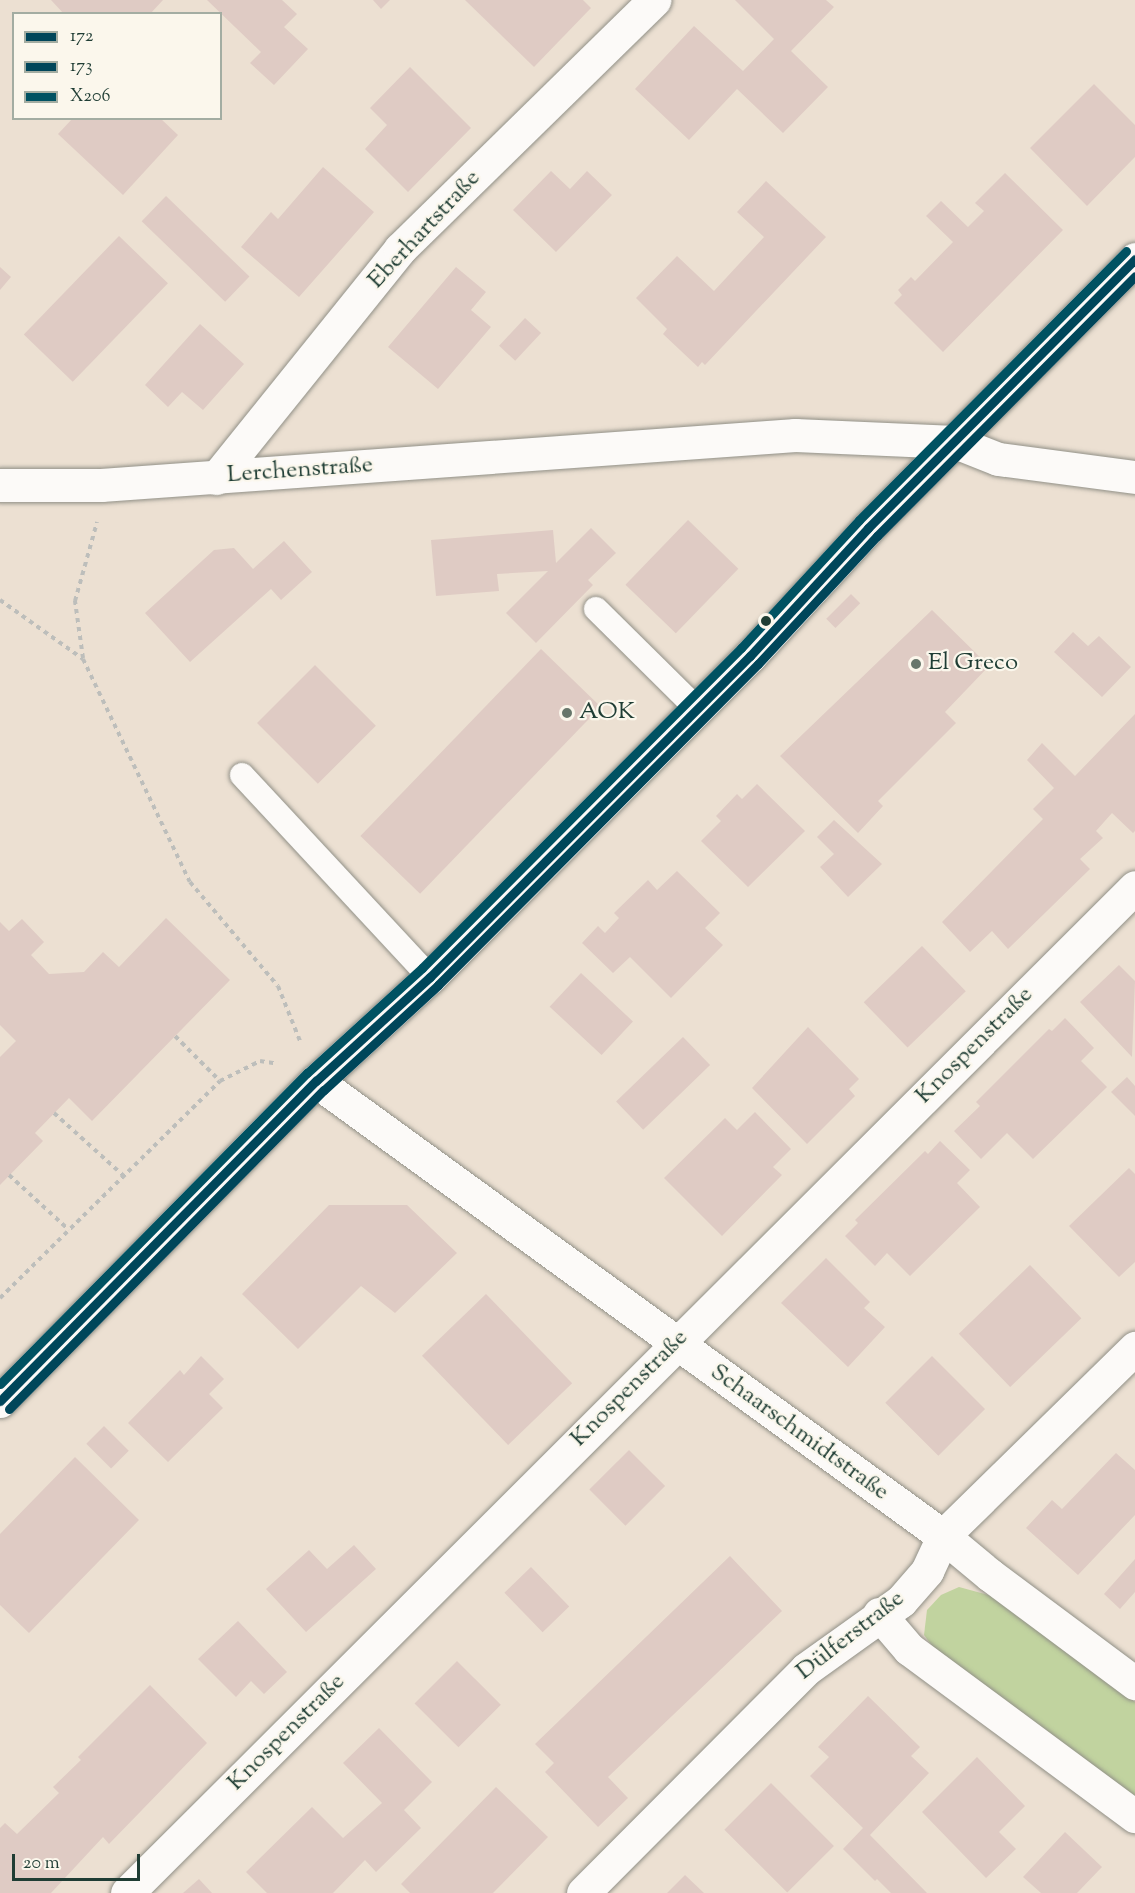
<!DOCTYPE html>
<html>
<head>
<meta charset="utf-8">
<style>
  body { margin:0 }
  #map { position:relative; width:1135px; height:1893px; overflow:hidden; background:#ece0d2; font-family:"Sorts Mill Goudy",serif }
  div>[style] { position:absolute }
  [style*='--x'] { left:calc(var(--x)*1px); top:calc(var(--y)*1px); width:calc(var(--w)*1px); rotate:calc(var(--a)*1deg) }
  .green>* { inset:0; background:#c1d39f }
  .building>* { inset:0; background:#dfcbc4; transform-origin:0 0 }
  .path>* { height:4px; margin-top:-2px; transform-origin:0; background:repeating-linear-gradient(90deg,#bdbebb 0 4.5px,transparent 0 9px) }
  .roads { filter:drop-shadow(0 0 2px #919087) drop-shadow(0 0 2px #919087) }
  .lane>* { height:24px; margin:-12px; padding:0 12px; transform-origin:12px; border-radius:12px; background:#fcfaf8 }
  .street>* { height:33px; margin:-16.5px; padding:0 16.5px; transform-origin:16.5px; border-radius:16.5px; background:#fcfaf8 }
  .secondary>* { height:33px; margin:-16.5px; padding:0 16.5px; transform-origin:16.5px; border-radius:16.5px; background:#fcfaf8 }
  .bus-1>* { height:9px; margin:-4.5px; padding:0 4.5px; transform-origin:4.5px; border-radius:4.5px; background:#00465a }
  .bus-2>* { height:9px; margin:-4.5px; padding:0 4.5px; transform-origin:4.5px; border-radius:4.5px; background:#00465a }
  .bus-3>* { height:9px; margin:-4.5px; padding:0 4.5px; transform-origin:4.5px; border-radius:4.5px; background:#005262 }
  .dots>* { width:16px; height:16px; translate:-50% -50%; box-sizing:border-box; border:3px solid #fbf7ec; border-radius:50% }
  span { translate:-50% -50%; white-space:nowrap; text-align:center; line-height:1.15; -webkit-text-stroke:4.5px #fbf7ec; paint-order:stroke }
  .street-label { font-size:24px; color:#1f3d34 }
  .poi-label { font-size:24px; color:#1f3d34 }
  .left { translate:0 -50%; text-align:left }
  .legend { position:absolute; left:12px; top:12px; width:210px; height:108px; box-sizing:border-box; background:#fbf7ec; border:2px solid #a3ada2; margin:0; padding:8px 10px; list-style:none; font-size:18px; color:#1f3d34 }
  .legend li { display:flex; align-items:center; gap:12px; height:30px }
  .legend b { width:30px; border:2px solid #a3ada2 }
  .scale { position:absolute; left:12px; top:1854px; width:128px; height:27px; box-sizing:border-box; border:3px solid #1f3d34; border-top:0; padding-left:8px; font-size:18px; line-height:21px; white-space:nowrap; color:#1f3d34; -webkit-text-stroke:4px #fbf7ec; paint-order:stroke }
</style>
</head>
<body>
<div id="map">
  <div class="green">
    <div style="clip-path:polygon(959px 1587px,992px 1596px,1135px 1702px,1135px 1797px,944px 1662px,924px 1635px,927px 1610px,941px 1595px)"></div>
  </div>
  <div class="building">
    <div style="clip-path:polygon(51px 0,163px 0,150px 14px,64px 14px)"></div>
    <div style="clip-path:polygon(207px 0,282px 0,297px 14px,284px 27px,308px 49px,274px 85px,250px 63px,261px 52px)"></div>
    <div style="clip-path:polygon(373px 0,390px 0,381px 9px)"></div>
    <div style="clip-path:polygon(465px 0,583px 0,591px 8px,534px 67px)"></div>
    <div style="clip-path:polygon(735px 0,826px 0,834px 7px,791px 51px,828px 87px,783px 133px,737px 89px,689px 140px,635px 89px,694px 26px,743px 71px,774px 39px)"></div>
    <div style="clip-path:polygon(410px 67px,471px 128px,408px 192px,365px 149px,387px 125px,370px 108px)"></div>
    <div style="clip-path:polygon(1094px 84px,1135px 125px,1135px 157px,1087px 206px,1030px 148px)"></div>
    <div style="clip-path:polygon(73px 118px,160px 118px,178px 135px,123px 195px,58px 134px)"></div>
    <div style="clip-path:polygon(323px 167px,374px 212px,299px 297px,241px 247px,271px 212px,278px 219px)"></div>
    <div style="clip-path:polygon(551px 171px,570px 189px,587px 171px,612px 195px,556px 252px,513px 210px)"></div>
    <div style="clip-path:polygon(1005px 173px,1063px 230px,943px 352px,894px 303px,902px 295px,898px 290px,911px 277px,915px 281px,953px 242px,926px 216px,941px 201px,968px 227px,984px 211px,975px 203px)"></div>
    <div style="clip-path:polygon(766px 181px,826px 237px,705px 365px,702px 362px,698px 367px,663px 334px,667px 329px,636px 298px,677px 256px,714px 291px,764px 237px,737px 212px)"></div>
    <div style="left:166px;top:196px;width:116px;height:35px;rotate:44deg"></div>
    <div style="left:119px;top:236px;width:68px;height:137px;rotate:44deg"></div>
    <div style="clip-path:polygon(0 267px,11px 277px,0 290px)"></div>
    <div style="clip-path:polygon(456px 267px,486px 292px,471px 310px,491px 327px,438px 389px,388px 347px)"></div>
    <div style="left:525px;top:318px;width:22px;height:38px;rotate:43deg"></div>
    <div style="clip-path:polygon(200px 324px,244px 364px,203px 410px,182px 392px,168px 407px,145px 385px)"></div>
    <div style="left:688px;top:520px;width:70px;height:90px;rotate:44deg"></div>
    <div style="clip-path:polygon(591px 528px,616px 553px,588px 580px,593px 585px,536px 643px,506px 613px,548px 571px,497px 574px,499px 591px,436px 596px,431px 540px,553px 530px,556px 563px)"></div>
    <div style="clip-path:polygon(284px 541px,312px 572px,281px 600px,271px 589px,190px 662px,145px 613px,214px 550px,234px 548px,253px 569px)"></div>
    <div style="left:851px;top:594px;width:13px;height:35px;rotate:45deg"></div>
    <div style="clip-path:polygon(932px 610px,989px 666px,945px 712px,956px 723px,878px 801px,883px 806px,858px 833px,780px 756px)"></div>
    <div style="clip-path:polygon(1073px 632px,1088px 646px,1099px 636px,1131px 667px,1102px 697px,1054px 652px)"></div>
    <div style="left:541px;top:649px;width:83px;height:260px;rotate:44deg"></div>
    <div style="left:315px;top:665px;width:86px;height:82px;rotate:45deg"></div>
    <div style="clip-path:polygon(1135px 714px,1135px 831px,1133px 833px,1112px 813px,1096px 831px,1103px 838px,1080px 859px,1090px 869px,1008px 949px,992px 931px,970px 952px,942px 922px,1043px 819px,1033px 809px,1054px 788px,1027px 760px,1042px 743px,1075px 776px)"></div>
    <div style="clip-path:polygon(757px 784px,805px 831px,748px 887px,701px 841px,721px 821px,716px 816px,737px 794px,742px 799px)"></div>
    <div style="clip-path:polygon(834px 820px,882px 864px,848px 897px,820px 867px,834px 854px,817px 837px)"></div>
    <div style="clip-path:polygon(677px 871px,720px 913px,705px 928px,723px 945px,671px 998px,630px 957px,613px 973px,582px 943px,598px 926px,605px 933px,619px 918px,614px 913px,648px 880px,657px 890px)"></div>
    <div style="clip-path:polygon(166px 918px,230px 980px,92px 1121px,69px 1098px,35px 1133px,43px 1141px,0 1185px,0 1057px,16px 1041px,0 1025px,0 922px,9px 931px,22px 919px,44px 942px,31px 955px,49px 974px,84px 972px,103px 952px,119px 967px)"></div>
    <div style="left:922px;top:946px;width:63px;height:81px;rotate:46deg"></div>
    <div style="clip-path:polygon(1119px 965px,1135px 981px,1132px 1057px,1080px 1002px)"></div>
    <div style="left:581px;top:973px;width:71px;height:46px;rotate:43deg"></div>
    <div style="clip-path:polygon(1065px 1018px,1094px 1048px,1081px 1061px,1107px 1087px,1033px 1159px,1007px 1133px,981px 1159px,954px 1131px,980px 1106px,976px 1102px,1049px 1029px,1052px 1031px)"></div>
    <div style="clip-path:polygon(808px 1027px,859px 1079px,849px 1089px,855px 1096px,807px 1144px,752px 1088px)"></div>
    <div style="left:683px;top:1037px;width:39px;height:93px;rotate:46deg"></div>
    <div style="clip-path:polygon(1127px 1077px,1135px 1086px,1135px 1116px,1111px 1092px)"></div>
    <div style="clip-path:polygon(755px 1112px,791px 1149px,773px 1167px,782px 1175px,722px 1236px,664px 1178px,725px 1118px,737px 1130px)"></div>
    <div style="clip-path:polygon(940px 1141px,970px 1170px,957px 1183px,980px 1207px,910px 1276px,887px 1253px,875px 1266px,845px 1236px,858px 1223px,855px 1220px,925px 1151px,928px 1154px)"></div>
    <div style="clip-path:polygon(1129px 1168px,1135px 1174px,1135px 1262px,1119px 1277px,1069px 1226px)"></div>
    <div style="clip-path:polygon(329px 1205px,407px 1205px,457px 1253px,395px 1313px,361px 1286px,298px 1349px,242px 1294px)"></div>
    <div style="clip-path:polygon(826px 1258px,870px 1302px,864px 1308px,885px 1327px,848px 1367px,781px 1303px)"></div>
    <div style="left:1030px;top:1265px;width:74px;height:99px;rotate:46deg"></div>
    <div style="left:486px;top:1294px;width:124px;height:89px;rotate:46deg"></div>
    <div style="clip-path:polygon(201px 1356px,224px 1379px,209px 1394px,223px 1408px,168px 1462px,128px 1423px,180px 1370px,184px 1375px)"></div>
    <div style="left:932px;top:1356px;width:75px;height:66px;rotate:45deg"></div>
    <div style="left:104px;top:1426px;width:35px;height:25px;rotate:45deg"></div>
    <div style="left:629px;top:1450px;width:51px;height:56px;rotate:45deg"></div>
    <div style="clip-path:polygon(1116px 1453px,1135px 1470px,1135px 1515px,1078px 1575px,1026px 1528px,1052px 1500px,1062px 1509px)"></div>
    <div style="clip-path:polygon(75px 1457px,139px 1520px,29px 1633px,0 1605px,0 1534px)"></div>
    <div style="clip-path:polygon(354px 1545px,376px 1569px,306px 1632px,266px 1589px,309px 1550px,327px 1569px)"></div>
    <div style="clip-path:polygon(730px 1556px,782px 1611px,608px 1777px,628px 1798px,598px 1827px,545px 1772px,554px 1763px,535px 1744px)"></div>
    <div style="clip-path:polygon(1135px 1559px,1135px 1592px,1120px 1609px,1104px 1594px)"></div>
    <div style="left:531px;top:1567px;width:55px;height:37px;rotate:46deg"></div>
    <div style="clip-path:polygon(238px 1621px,287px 1672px,264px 1694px,251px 1681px,236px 1697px,198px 1659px)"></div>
    <div style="left:457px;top:1661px;width:62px;height:60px;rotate:45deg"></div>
    <div style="clip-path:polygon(150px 1685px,207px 1743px,109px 1844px,103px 1837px,51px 1893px,0 1893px,0 1828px,5px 1823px,17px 1834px,59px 1793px,53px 1787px,81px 1760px,78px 1757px)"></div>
    <div style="clip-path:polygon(868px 1696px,920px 1747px,911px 1756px,929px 1773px,870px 1835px,927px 1893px,891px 1893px,877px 1879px,875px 1881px,843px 1849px,863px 1828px,810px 1776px,829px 1757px,818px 1747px)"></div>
    <div style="clip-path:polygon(379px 1728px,432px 1782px,404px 1810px,421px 1828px,376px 1872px,365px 1860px,333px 1893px,267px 1893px,246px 1872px,312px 1807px,343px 1838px,382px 1803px,343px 1763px)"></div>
    <div style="clip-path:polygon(977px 1757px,1025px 1806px,999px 1832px,1016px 1849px,986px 1878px,922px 1812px)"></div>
    <div style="left:771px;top:1783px;width:89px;height:66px;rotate:45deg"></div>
    <div style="clip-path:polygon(496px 1787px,548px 1837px,493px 1893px,410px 1893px,401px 1884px)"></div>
    <div style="clip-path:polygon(1065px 1832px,1102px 1867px,1077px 1893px,1041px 1893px,1023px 1877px)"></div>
    <div style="clip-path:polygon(685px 1875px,704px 1893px,667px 1893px)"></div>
    <div style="clip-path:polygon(199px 1879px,212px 1893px,183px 1893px)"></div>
  </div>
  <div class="path">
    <div style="--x:0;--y:600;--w:102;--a:35.4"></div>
    <div style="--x:83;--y:659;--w:247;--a:64.4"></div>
    <div style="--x:190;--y:882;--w:136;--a:49.8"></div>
    <div style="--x:278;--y:986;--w:59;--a:68.2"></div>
    <div style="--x:83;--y:658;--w:58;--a:-98"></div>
    <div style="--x:75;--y:601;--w:82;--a:-74.4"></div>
    <div style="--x:175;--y:1036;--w:64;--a:45"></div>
    <div style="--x:54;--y:1113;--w:94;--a:42"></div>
    <div style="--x:9;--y:1175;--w:81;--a:42.5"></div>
    <div style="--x:0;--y:1298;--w:309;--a:-44.6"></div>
    <div style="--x:220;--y:1081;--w:45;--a:-26.6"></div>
    <div style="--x:260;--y:1061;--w:18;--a:9"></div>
  </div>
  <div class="roads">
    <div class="lane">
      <div style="--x:596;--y:609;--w:141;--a:44.7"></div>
      <div style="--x:242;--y:775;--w:276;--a:47.1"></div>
    </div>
    <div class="street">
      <div style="--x:216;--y:478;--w:294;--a:-51.2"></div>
      <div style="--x:400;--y:249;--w:356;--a:-44.4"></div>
      <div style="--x:0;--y:485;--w:101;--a:0"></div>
      <div style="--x:101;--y:485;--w:696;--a:-4.12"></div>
      <div style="--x:795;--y:435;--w:160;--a:2.5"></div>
      <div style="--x:955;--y:442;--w:46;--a:21.6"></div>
      <div style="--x:998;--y:459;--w:138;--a:7.5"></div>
      <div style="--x:316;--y:1081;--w:775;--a:35.97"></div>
      <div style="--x:943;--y:1536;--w:61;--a:39.7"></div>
      <div style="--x:990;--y:1575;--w:181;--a:36.7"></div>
      <div style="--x:879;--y:1614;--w:46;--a:49.4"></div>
      <div style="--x:909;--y:1649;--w:281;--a:36.5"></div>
      <div style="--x:127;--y:1893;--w:1424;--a:-44.94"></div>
      <div style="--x:583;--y:1893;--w:316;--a:-45.1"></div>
      <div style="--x:806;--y:1669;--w:117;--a:-35.6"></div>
      <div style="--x:901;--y:1601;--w:40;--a:-49"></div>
      <div style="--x:927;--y:1571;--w:38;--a:-65"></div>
      <div style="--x:943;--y:1536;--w:269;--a:-44.4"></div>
    </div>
    <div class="secondary">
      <div style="--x:0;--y:1401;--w:450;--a:-45.4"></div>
      <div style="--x:316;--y:1081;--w:154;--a:-42.4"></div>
      <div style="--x:430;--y:977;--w:453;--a:-45.1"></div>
      <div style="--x:750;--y:656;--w:174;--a:-47.3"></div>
      <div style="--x:868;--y:528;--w:379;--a:-45.2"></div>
    </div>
  </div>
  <div class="bus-1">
    <div style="--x:0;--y:1401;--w:450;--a:-45.4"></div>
    <div style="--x:316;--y:1081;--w:154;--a:-42.4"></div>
    <div style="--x:430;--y:977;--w:453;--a:-45.1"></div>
    <div style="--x:750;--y:656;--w:174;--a:-47.3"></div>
    <div style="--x:868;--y:528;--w:379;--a:-45.2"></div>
  </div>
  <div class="bus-2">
    <div style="--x:9;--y:1409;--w:448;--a:-45.4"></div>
    <div style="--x:324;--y:1090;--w:155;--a:-42.6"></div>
    <div style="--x:438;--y:985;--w:453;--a:-45.1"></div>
    <div style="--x:758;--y:664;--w:175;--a:-47.1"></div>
    <div style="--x:877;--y:536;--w:366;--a:-45.2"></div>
  </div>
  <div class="bus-3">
    <div style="--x:0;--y:1384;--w:437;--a:-45.4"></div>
    <div style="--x:307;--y:1073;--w:156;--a:-42.4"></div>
    <div style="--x:422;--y:968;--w:452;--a:-45.1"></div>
    <div style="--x:741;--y:648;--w:174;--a:-47.3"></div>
    <div style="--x:859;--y:520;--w:379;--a:-45.2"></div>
  </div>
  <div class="dots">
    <div style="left:766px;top:621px;background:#1f3d34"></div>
    <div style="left:916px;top:664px;background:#67766b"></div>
    <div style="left:567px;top:713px;background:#67766b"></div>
  </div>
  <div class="street-label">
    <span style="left:425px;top:230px;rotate:-47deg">Eberhartstraße</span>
    <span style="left:300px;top:471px;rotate:-4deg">Lerchenstraße</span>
    <span style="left:975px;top:1046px;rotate:-45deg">Knospenstraße</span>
    <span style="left:630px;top:1389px;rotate:-45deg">Knospenstraße</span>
    <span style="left:799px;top:1433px;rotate:36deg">Schaarschmidtstraße</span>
    <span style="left:851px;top:1636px;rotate:-38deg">Dülferstraße</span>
    <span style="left:287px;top:1733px;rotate:-45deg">Knospenstraße</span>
  </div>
  <div class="poi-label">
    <span class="left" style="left:928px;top:664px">El Greco</span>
    <span class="left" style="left:579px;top:713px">AOK</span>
  </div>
  <ul class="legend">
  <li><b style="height:8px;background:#00465a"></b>172</li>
  <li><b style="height:8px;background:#00465a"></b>173</li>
  <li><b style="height:8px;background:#005262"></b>X206</li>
  </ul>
  <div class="scale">20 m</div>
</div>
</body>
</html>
